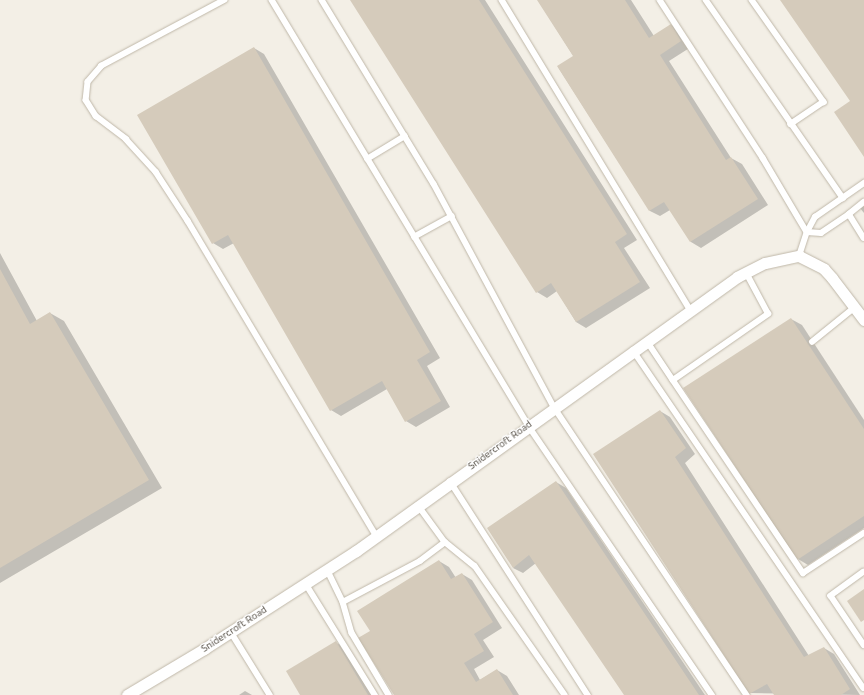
<!DOCTYPE html>
<html>
<head>
<meta charset="utf-8">
<style>
  body { margin:0 }
  #map { position:relative; width:864px; height:695px; overflow:hidden; background:#f3efe6; font-family:Ubuntu,sans-serif }
  div>[style] { position:absolute }
  [style*='--x'] { left:calc(var(--x)*1px); top:calc(var(--y)*1px); width:calc(var(--w)*1px); rotate:calc(var(--a)*1deg) }
  .shadow>* { inset:0; background:#0003 }
  .building>* { inset:0; background:#d5cbbb }
  .roads { filter:drop-shadow(0 0 1px #bfb7a8) drop-shadow(0 0 1px #bfb7a8) }
  .lane>* { height:5.5px; margin:-2.75px; padding:0 2.75px; transform-origin:2.75px; border-radius:2.75px; background:#fff }
  .street>* { height:11px; margin:-5.5px; padding:0 5.5px; transform-origin:5.5px; border-radius:5.5px; background:#fff }
  span { translate:-50% -50%; white-space:nowrap; text-align:center; line-height:1.15; -webkit-text-stroke:3px #fff; paint-order:stroke }
  .street-label { font-size:10px; color:#463f35 }
</style>
</head>
<body>
<div id="map">
  <div class="shadow">
    <div style="clip-path:polygon(351px 0,485px 0,637px 240px,624px 248px,650px 288px,586px 328px,576px 322px,557px 291px,547px 298px,537px 292px)"></div>
    <div style="clip-path:polygon(538px 0,631px 0,654px 36px,671px 25px,681px 31px,691px 47px,669px 61px,731px 158px,742px 164px,768px 205px,701px 248px,691px 242px,670px 210px,660px 216px,650px 211px,558px 67px,574px 57px)"></div>
    <div style="clip-path:polygon(254px 48px,264px 54px,440px 358px,427px 366px,450px 407px,416px 427px,406px 421px,387px 389px,341px 416px,331px 410px,234px 243px,223px 249px,213px 243px)"></div>
    <div style="clip-path:polygon(864px 206px,864px 213px,860px 208px)"></div>
    <div style="clip-path:polygon(0 253px,37px 321px,50px 313px,64px 321px,162px 488px,0 583px)"></div>
    <div style="clip-path:polygon(791px 319px,802px 325px,864px 420px,864px 528px,808px 565px,798px 559px)"></div>
    <div style="clip-path:polygon(660px 411px,670px 417px,695px 454px,685px 463px,809px 656px,824px 648px,834px 654px,860px 695px,750px 693px)"></div>
    <div style="clip-path:polygon(556px 482px,566px 488px,705px 695px,625px 695px,536px 563px,523px 573px,513px 568px)"></div>
    <div style="clip-path:polygon(439px 561px,449px 567px,456px 578px,462px 574px,472px 580px,502px 628px,483px 640px,494px 657px,474px 669px,480px 680px,497px 670px,507px 676px,519px 695px,395px 695px,371px 631px)"></div>
    <div style="clip-path:polygon(336px 643px,347px 648px,374px 695px,301px 695px)"></div>
    <div style="clip-path:polygon(245px 691px,252px 695px,239px 695px)"></div>
  </div>
  <div class="building">
    <div style="clip-path:polygon(350px 0,479px 0,627px 234px,615px 242px,640px 282px,576px 322px,551px 283px,536px 293px)"></div>
    <div style="clip-path:polygon(537px 0,625px 0,649px 38px,671px 24px,681px 41px,660px 55px,726px 160px,731px 157px,758px 199px,690px 242px,664px 202px,649px 211px,557px 66px,573px 56px)"></div>
    <div style="clip-path:polygon(780px 0,864px 0,864px 157px,834px 112px,850px 101px)"></div>
    <div style="clip-path:polygon(254px 47px,430px 352px,417px 360px,441px 401px,405px 422px,382px 381px,330px 411px,228px 235px,212px 244px,137px 115px)"></div>
    <div style="clip-path:polygon(0 269px,30px 324px,50px 312px,149px 480px,0 568px)"></div>
    <div style="clip-path:polygon(791px 318px,864px 429px,864px 516px,797px 560px,683px 388px)"></div>
    <div style="clip-path:polygon(660px 410px,686px 448px,675px 457px,804px 657px,824px 647px,850px 689px,841px 695px,774px 695px,767px 684px,749px 694px,593px 454px)"></div>
    <div style="clip-path:polygon(556px 481px,699px 695px,624px 695px,529px 555px,513px 568px,487px 528px)"></div>
    <div style="clip-path:polygon(439px 560px,451px 579px,462px 573px,493px 622px,474px 634px,484px 651px,464px 663px,476px 682px,497px 669px,513px 695px,394px 695px,358px 638px,370px 631px,357px 611px)"></div>
    <div style="clip-path:polygon(864px 589px,864px 620px,861px 622px,847px 601px)"></div>
    <div style="clip-path:polygon(336px 641px,368px 695px,300px 695px,286px 671px)"></div>
  </div>
  <div class="roads">
    <div class="lane">
      <div style="--x:225;--y:0;--w:140;--a:151.8"></div>
      <div style="--x:102;--y:66;--w:21;--a:131"></div>
      <div style="--x:88;--y:82;--w:18;--a:96"></div>
      <div style="--x:86;--y:100;--w:19;--a:58"></div>
      <div style="--x:96;--y:116;--w:38;--a:37"></div>
      <div style="--x:126;--y:139;--w:45;--a:47.7"></div>
      <div style="--x:156;--y:172;--w:59;--a:56.9"></div>
      <div style="--x:188;--y:221;--w:366;--a:59.1"></div>
      <div style="--x:272;--y:0;--w:496;--a:58.9"></div>
      <div style="--x:528;--y:425;--w:327;--a:55.7"></div>
      <div style="--x:322;--y:0;--w:215;--a:58.7"></div>
      <div style="--x:434;--y:184;--w:253;--a:61.7"></div>
      <div style="--x:554;--y:407;--w:347;--a:56.2"></div>
      <div style="--x:502;--y:0;--w:364;--a:58.7"></div>
      <div style="--x:660;--y:0;--w:189;--a:56.9"></div>
      <div style="--x:763;--y:158;--w:86;--a:59.3"></div>
      <div style="--x:706;--y:0;--w:241;--a:55.3"></div>
      <div style="--x:752;--y:0;--w:125;--a:54.8"></div>
      <div style="--x:824;--y:102;--w:40;--a:146"></div>
      <div style="--x:367;--y:159;--w:44;--a:-31.2"></div>
      <div style="--x:849;--y:214;--w:19;--a:-39"></div>
      <div style="--x:807;--y:232;--w:17;--a:-62"></div>
      <div style="--x:815;--y:217;--w:60;--a:-34.8"></div>
      <div style="--x:414;--y:237;--w:43;--a:-28.9"></div>
      <div style="--x:799;--y:256;--w:25;--a:-72"></div>
      <div style="--x:807;--y:232;--w:14;--a:4"></div>
      <div style="--x:821;--y:233;--w:34;--a:-34"></div>
      <div style="--x:849;--y:214;--w:28;--a:58"></div>
      <div style="--x:647;--y:341;--w:47;--a:56.3"></div>
      <div style="--x:673;--y:380;--w:116;--a:-34.8"></div>
      <div style="--x:768;--y:314;--w:47;--a:-118.2"></div>
      <div style="--x:812;--y:342;--w:54;--a:-39"></div>
      <div style="--x:633;--y:350;--w:409;--a:55.7"></div>
      <div style="--x:673;--y:380;--w:233;--a:56"></div>
      <div style="--x:803;--y:573;--w:73;--a:-33.3"></div>
      <div style="--x:450;--y:481;--w:255;--a:57.2"></div>
      <div style="--x:418;--y:505;--w:46;--a:53.9"></div>
      <div style="--x:445;--y:542;--w:38;--a:39"></div>
      <div style="--x:475;--y:566;--w:157;--a:55.1"></div>
      <div style="--x:327;--y:569;--w:37;--a:64"></div>
      <div style="--x:343;--y:602;--w:32;--a:74"></div>
      <div style="--x:352;--y:633;--w:72;--a:59.2"></div>
      <div style="--x:864;--y:572;--w:41;--a:144"></div>
      <div style="--x:831;--y:596;--w:59;--a:56"></div>
      <div style="--x:306;--y:584;--w:131;--a:58.1"></div>
      <div style="--x:343;--y:602;--w:87;--a:-28"></div>
      <div style="--x:420;--y:561;--w:31;--a:-37"></div>
      <div style="--x:231;--y:632;--w:74;--a:58.2"></div>
    </div>
    <div class="street">
      <div style="--x:127;--y:695;--w:90;--a:-30.9"></div>
      <div style="--x:204;--y:649;--w:181;--a:-32.8"></div>
      <div style="--x:356;--y:551;--w:469;--a:-35.7"></div>
      <div style="--x:737;--y:277;--w:31;--a:-27"></div>
      <div style="--x:765;--y:263;--w:35;--a:-12"></div>
      <div style="--x:799;--y:256;--w:28;--a:27"></div>
      <div style="--x:824;--y:269;--w:12;--a:48"></div>
      <div style="--x:832;--y:278;--w:53;--a:52.7"></div>
    </div>
  </div>
  <div class="street-label">
    <span style="left:500px;top:445px;rotate:-36deg">Snidercroft Road</span>
    <span style="left:234px;top:629px;rotate:-33deg">Snidercroft Road</span>
  </div>
</div>
</body>
</html>
